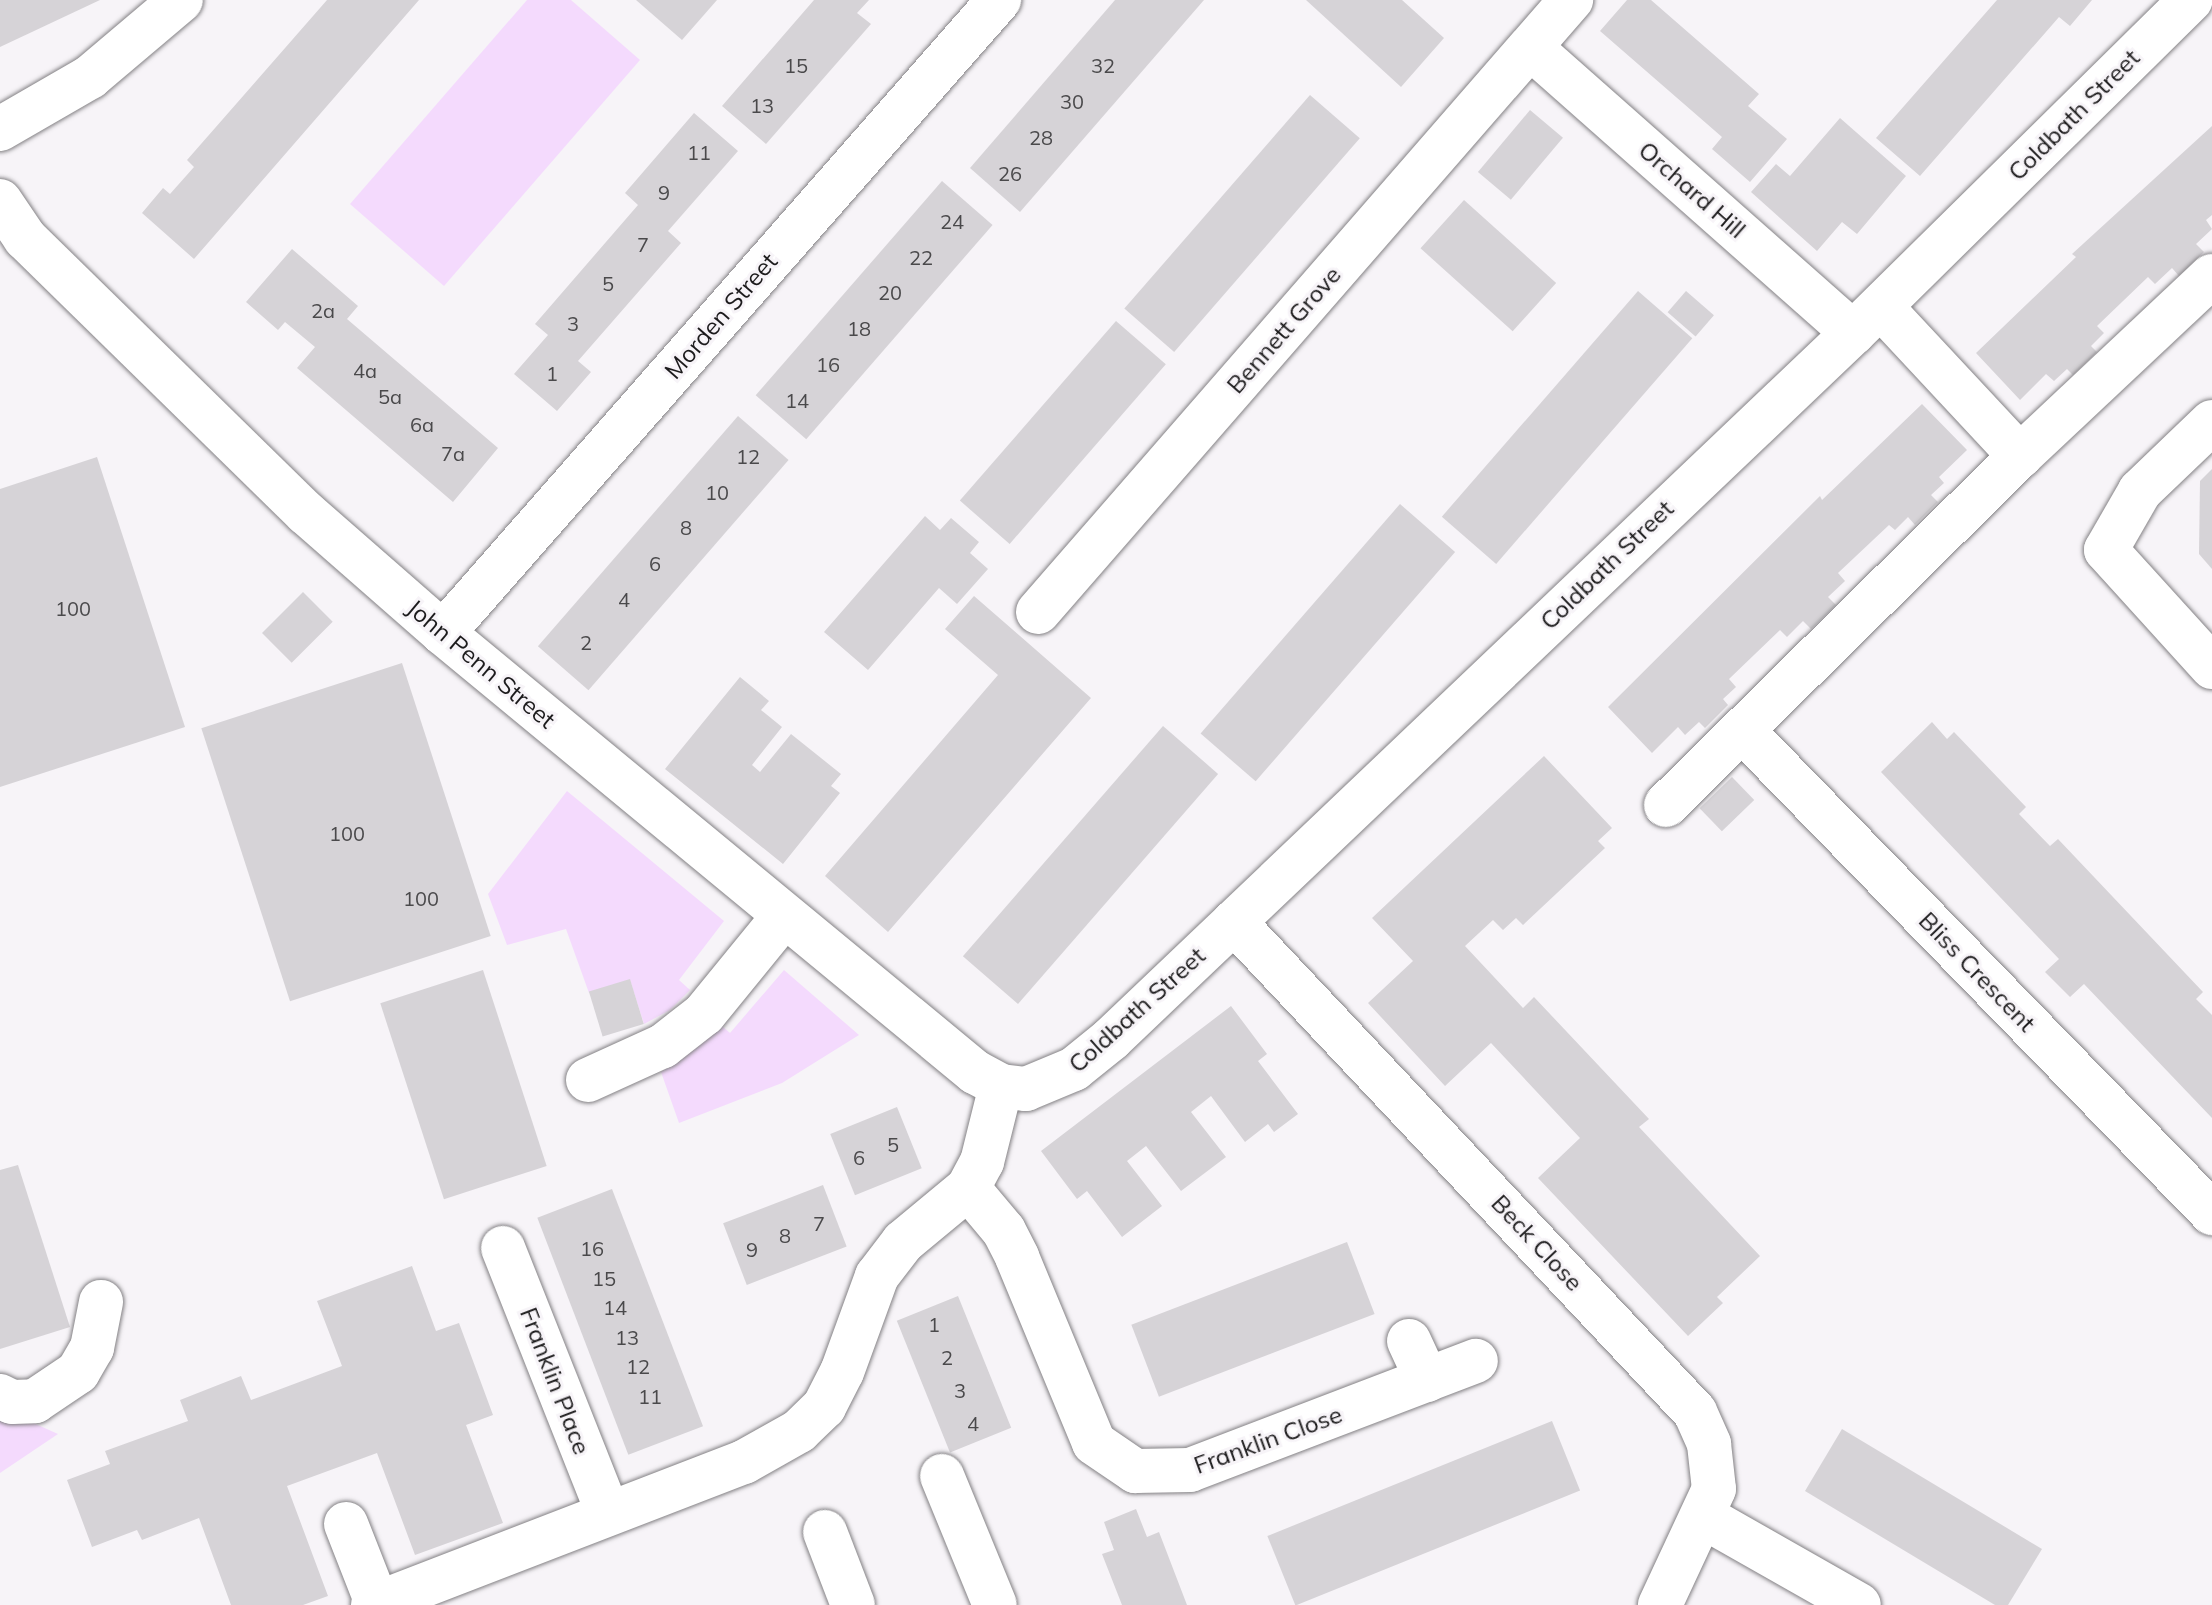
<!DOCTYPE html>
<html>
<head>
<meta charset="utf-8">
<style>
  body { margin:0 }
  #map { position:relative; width:2212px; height:1605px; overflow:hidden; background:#f7f4f8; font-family:Mulish,sans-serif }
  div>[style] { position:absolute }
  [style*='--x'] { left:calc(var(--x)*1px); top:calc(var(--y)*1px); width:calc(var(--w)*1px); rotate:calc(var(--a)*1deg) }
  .green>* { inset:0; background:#f4dafd }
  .building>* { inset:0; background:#d6d3d7; transform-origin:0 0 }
  .roads { filter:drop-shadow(0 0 2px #838184) drop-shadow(0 0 2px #838184) }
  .minor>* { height:44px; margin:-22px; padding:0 22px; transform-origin:22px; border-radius:22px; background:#fff }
  .major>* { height:44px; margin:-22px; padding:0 22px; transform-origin:22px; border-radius:22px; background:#fff }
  span { translate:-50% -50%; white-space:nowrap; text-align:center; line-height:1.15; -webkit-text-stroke:6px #f7f4f8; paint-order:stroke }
  .number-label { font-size:20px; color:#4a494b }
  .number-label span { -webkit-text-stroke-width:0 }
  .street-label { font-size:24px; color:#1c1b1c }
</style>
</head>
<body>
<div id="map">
  <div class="green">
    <div style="clip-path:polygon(527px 0,571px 0,640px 60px,444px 286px,350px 204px)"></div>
    <div style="clip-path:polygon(567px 791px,724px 921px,679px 980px,690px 990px,670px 1010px,644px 1024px,630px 980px,589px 993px,566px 929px,507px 945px,488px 894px)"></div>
    <div style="clip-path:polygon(784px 970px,859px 1035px,782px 1083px,679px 1123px,661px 1072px,722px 1026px,730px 1033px)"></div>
    <div style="clip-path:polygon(0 1408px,58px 1434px,0 1473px)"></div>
  </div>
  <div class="building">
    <div style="clip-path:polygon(0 0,100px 0,0 47px)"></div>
    <div style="clip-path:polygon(327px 0,419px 0,194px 259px,142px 213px,163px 188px,170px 194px,194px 167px,187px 160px)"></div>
    <div style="clip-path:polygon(636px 0,717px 0,682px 40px)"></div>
    <div style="clip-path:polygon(814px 0,869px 0,857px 13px,871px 24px,766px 144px,722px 106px)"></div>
    <div style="clip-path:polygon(1115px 0,1204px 0,1020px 212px,970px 168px)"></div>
    <div style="clip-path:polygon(1306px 0,1402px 0,1444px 38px,1401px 87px)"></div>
    <div style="clip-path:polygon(1627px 0,1651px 0,1759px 94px,1748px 106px,1787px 139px,1750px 182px,1712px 149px,1722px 137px,1600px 31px)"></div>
    <div style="clip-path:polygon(1997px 0,2092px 0,2070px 26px,2059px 17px,1920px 176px,1876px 138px)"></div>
    <div style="left:1310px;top:95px;width:66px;height:283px;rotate:41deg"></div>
    <div style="left:1530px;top:110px;width:43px;height:81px;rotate:40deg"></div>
    <div style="clip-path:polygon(694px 113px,738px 151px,668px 231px,681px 243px,578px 361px,591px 372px,557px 411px,514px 374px,548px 335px,535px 324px,638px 205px,625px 193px)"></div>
    <div style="clip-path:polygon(1840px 118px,1906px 176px,1857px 234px,1842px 222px,1817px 251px,1751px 192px,1776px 164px,1790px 176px)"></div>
    <div style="clip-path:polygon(2212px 126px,2212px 215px,2206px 220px,2212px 229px,2196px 244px,2204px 252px,2179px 276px,2172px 268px,2155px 284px,2148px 277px,2097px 326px,2104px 333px,2091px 346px,2097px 352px,2073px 375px,2067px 369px,2054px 381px,2046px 374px,2020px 400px,1976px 353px,2076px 257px,2072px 254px)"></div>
    <div style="left:942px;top:181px;width:67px;height:284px;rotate:41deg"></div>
    <div style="left:1464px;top:200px;width:124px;height:65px;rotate:42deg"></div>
    <div style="clip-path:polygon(292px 249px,358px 306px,347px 319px,498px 448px,453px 502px,297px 368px,315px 347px,285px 322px,278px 330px,246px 302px)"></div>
    <div style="left:1638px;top:291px;width:72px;height:299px;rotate:41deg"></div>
    <div style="left:1686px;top:291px;width:37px;height:28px;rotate:41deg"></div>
    <div style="left:1116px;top:321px;width:66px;height:238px;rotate:41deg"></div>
    <div style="clip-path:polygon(1922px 404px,1967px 450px,1939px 477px,1944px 483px,1931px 495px,1938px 502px,1915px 525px,1908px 517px,1895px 530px,1889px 525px,1838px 573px,1845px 581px,1828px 597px,1836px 605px,1811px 629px,1803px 621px,1787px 637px,1780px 630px,1729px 679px,1736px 687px,1723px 699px,1728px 705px,1705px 728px,1699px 722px,1685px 735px,1678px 727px,1652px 753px,1608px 707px,1820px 496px,1822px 500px)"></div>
    <div style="left:738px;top:416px;width:67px;height:305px;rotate:41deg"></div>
    <div style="clip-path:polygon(97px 457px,185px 727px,0 787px,0 489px)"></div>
    <div style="clip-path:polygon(2212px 469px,2212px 569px,2199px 554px,2200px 481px)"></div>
    <div style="left:1400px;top:504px;width:73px;height:304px;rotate:41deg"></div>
    <div style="clip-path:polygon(925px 516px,940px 530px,951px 518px,979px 542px,970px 553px,988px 569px,957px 604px,939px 588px,868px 670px,824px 632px)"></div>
    <div style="left:303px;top:592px;width:42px;height:58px;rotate:45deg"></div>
    <div style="clip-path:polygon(974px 596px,1091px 698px,888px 932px,825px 876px,998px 675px,945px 629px)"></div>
    <div style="left:402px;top:663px;width:287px;height:211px;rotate:72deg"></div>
    <div style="clip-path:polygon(740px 677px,769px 701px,761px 710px,782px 727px,752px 765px,760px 772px,791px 734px,841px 774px,831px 786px,840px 793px,783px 864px,665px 769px)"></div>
    <div style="clip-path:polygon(1932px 722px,1947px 739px,1954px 732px,2026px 807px,2019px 814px,2050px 846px,2058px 839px,2203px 992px,2196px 999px,2212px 1015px,2212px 1118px,2084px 984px,2070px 997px,2045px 972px,2059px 959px,1881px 772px)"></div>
    <div style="left:1163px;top:726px;width:73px;height:305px;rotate:41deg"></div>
    <div style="clip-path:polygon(1544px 756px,1612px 828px,1598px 841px,1605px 848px,1523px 925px,1516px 918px,1503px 930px,1493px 920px,1465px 946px,1523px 1008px,1534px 997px,1649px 1119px,1639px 1127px,1760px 1256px,1717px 1297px,1723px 1303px,1688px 1336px,1538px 1178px,1580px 1138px,1491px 1043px,1445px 1086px,1368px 1003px,1413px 961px,1372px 918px)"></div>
    <div style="left:1732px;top:777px;width:32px;height:45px;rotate:46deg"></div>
    <div style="left:483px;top:970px;width:206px;height:108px;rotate:72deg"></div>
    <div style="left:630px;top:979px;width:47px;height:43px;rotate:73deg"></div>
    <div style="clip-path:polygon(1231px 1006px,1267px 1054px,1258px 1061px,1298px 1114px,1274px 1132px,1268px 1124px,1245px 1142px,1211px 1096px,1191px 1112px,1226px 1157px,1181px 1191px,1146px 1146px,1127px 1161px,1162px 1206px,1122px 1237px,1087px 1191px,1077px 1199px,1041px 1151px)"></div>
    <div style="left:897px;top:1107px;width:66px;height:72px;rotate:68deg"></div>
    <div style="clip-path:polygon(18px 1165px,70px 1327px,0 1349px,0 1170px)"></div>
    <div style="left:823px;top:1185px;width:66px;height:107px;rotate:69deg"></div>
    <div style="left:612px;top:1189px;width:254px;height:80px;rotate:69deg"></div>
    <div style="left:1347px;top:1242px;width:77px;height:231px;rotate:69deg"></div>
    <div style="clip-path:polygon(412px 1266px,436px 1331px,459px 1323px,493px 1415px,466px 1425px,503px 1523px,415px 1555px,377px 1453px,287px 1486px,328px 1596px,303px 1605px,231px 1605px,199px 1518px,142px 1540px,137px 1530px,92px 1547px,67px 1480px,110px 1464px,105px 1451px,188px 1421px,180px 1400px,241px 1376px,251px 1400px,342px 1366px,317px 1301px)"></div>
    <div style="left:958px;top:1296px;width:142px;height:66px;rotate:68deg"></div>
    <div style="left:1552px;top:1421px;width:75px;height:307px;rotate:68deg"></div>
    <div style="clip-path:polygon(1842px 1429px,2042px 1549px,2008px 1605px,1995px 1605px,1805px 1491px)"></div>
    <div style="clip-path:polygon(1136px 1509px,1147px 1537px,1159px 1532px,1187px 1605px,1122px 1605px,1102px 1554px,1114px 1550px,1104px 1522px)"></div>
  </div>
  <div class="roads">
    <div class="minor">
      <div style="--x:1531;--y:48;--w:430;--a:41.5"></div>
      <div style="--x:0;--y:201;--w:45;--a:56"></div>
      <div style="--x:25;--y:238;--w:393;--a:44.4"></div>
      <div style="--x:306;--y:513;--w:182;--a:41.2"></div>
      <div style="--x:443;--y:633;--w:690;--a:39.53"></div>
      <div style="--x:975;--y:1072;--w:30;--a:28"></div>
      <div style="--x:1001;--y:1086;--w:25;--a:7"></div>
      <div style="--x:1026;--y:1089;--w:52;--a:-22.6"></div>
      <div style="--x:1074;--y:1069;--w:48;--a:-39"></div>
      <div style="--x:1111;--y:1039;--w:1024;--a:-43.58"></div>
      <div style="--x:1853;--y:333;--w:474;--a:-44.6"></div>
      <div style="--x:1881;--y:307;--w:204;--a:47"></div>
      <div style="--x:2212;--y:422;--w:100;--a:136.2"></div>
      <div style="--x:2140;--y:491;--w:68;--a:120"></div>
      <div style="--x:2106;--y:550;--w:158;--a:47.8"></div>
      <div style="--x:1038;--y:612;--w:812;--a:-48.95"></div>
      <div style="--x:443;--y:633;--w:843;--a:-48.71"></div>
      <div style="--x:1743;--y:731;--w:673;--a:45.78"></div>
      <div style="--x:1666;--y:805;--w:497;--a:-44.6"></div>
      <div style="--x:2020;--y:456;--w:263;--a:-43.2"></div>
      <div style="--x:1234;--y:922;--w:673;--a:46.75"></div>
      <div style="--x:1695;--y:1412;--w:35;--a:66"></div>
      <div style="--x:1709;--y:1444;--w:45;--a:83.7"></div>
      <div style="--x:1714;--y:1489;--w:128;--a:115"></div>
      <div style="--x:588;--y:1080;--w:82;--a:-24.4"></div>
      <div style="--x:663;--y:1046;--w:52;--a:-38"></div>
      <div style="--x:704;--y:1014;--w:125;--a:-50.8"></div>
      <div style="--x:968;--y:1188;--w:56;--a:50.1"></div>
      <div style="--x:1004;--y:1231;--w:29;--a:63"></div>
      <div style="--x:1017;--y:1257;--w:201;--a:67.5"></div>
      <div style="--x:1094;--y:1443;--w:50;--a:34.3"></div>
      <div style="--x:1135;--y:1471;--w:55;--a:-1"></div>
      <div style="--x:1190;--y:1470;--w:306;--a:-20.9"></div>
      <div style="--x:503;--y:1248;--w:285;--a:68.4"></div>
      <div style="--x:1409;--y:1341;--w:43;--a:65.2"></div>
      <div style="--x:0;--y:1396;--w:13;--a:27"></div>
      <div style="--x:12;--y:1402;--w:23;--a:-2"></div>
      <div style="--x:35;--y:1401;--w:52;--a:-34"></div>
      <div style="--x:78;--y:1372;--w:28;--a:-60"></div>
      <div style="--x:92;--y:1348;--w:47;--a:-78.9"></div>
      <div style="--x:942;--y:1476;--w:139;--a:67.7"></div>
      <div style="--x:1704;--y:1517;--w:178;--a:29.6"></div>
      <div style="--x:346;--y:1524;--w:85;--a:68.6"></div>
      <div style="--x:825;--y:1532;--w:78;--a:69"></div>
      <div style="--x:373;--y:1605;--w:398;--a:-21.1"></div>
      <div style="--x:744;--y:1462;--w:63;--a:-29.4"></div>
      <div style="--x:799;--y:1431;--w:35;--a:-44"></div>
      <div style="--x:824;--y:1407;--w:39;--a:-63"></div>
      <div style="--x:842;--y:1372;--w:102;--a:-70"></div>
      <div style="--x:877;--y:1276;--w:43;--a:-52.6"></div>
      <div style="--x:903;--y:1242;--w:85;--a:-39.7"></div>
      <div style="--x:968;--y:1188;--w:30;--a:-62"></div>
      <div style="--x:982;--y:1162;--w:78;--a:-76"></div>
    </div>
    <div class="major">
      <div style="--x:0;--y:129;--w:104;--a:-30"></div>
      <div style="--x:90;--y:77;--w:119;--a:-40.2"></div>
    </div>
  </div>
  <div class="number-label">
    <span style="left:796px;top:65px">15</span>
    <span style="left:1103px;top:65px">32</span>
    <span style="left:1072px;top:101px">30</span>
    <span style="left:762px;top:105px">13</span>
    <span style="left:1041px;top:137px">28</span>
    <span style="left:699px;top:152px">11</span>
    <span style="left:1010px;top:173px">26</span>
    <span style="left:664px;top:192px">9</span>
    <span style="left:952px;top:221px">24</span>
    <span style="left:643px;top:244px">7</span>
    <span style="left:921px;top:257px">22</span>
    <span style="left:608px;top:283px">5</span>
    <span style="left:890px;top:292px">20</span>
    <span style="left:323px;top:310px">2a</span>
    <span style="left:573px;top:323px">3</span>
    <span style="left:859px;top:328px">18</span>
    <span style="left:828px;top:364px">16</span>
    <span style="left:365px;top:370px">4a</span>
    <span style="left:552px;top:373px">1</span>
    <span style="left:390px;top:396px">5a</span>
    <span style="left:797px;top:400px">14</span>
    <span style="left:422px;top:424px">6a</span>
    <span style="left:453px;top:453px">7a</span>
    <span style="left:748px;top:456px">12</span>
    <span style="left:717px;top:492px">10</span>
    <span style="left:686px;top:527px">8</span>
    <span style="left:655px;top:563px">6</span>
    <span style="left:624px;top:599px">4</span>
    <span style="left:73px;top:608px">100</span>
    <span style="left:586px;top:642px">2</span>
    <span style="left:347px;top:833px">100</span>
    <span style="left:421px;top:898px">100</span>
    <span style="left:893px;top:1144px">5</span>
    <span style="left:859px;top:1157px">6</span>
    <span style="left:819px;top:1223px">7</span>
    <span style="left:785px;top:1235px">8</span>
    <span style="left:592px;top:1248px">16</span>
    <span style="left:752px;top:1249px">9</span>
    <span style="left:604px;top:1278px">15</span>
    <span style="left:615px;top:1307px">14</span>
    <span style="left:934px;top:1324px">1</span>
    <span style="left:627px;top:1337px">13</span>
    <span style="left:947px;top:1357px">2</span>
    <span style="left:638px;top:1366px">12</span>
    <span style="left:960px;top:1390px">3</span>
    <span style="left:650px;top:1396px">11</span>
    <span style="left:973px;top:1423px">4</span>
  </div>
  <div class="street-label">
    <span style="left:2074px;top:115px;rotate:-45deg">Coldbath Street</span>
    <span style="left:1692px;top:190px;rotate:41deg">Orchard Hill</span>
    <span style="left:721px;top:316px;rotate:-49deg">Morden Street</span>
    <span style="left:1284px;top:330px;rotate:-49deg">Bennett Grove</span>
    <span style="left:1607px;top:565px;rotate:-44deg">Coldbath Street</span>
    <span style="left:481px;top:664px;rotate:40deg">John Penn Street</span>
    <span style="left:1977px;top:972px;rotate:46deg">Bliss Crescent</span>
    <span style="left:1137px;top:1010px;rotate:-42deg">Coldbath Street</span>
    <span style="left:1537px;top:1243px;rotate:47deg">Beck Close</span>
    <span style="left:555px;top:1381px;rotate:69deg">Franklin Place</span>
    <span style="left:1268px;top:1440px;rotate:-20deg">Franklin Close</span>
  </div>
</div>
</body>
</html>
